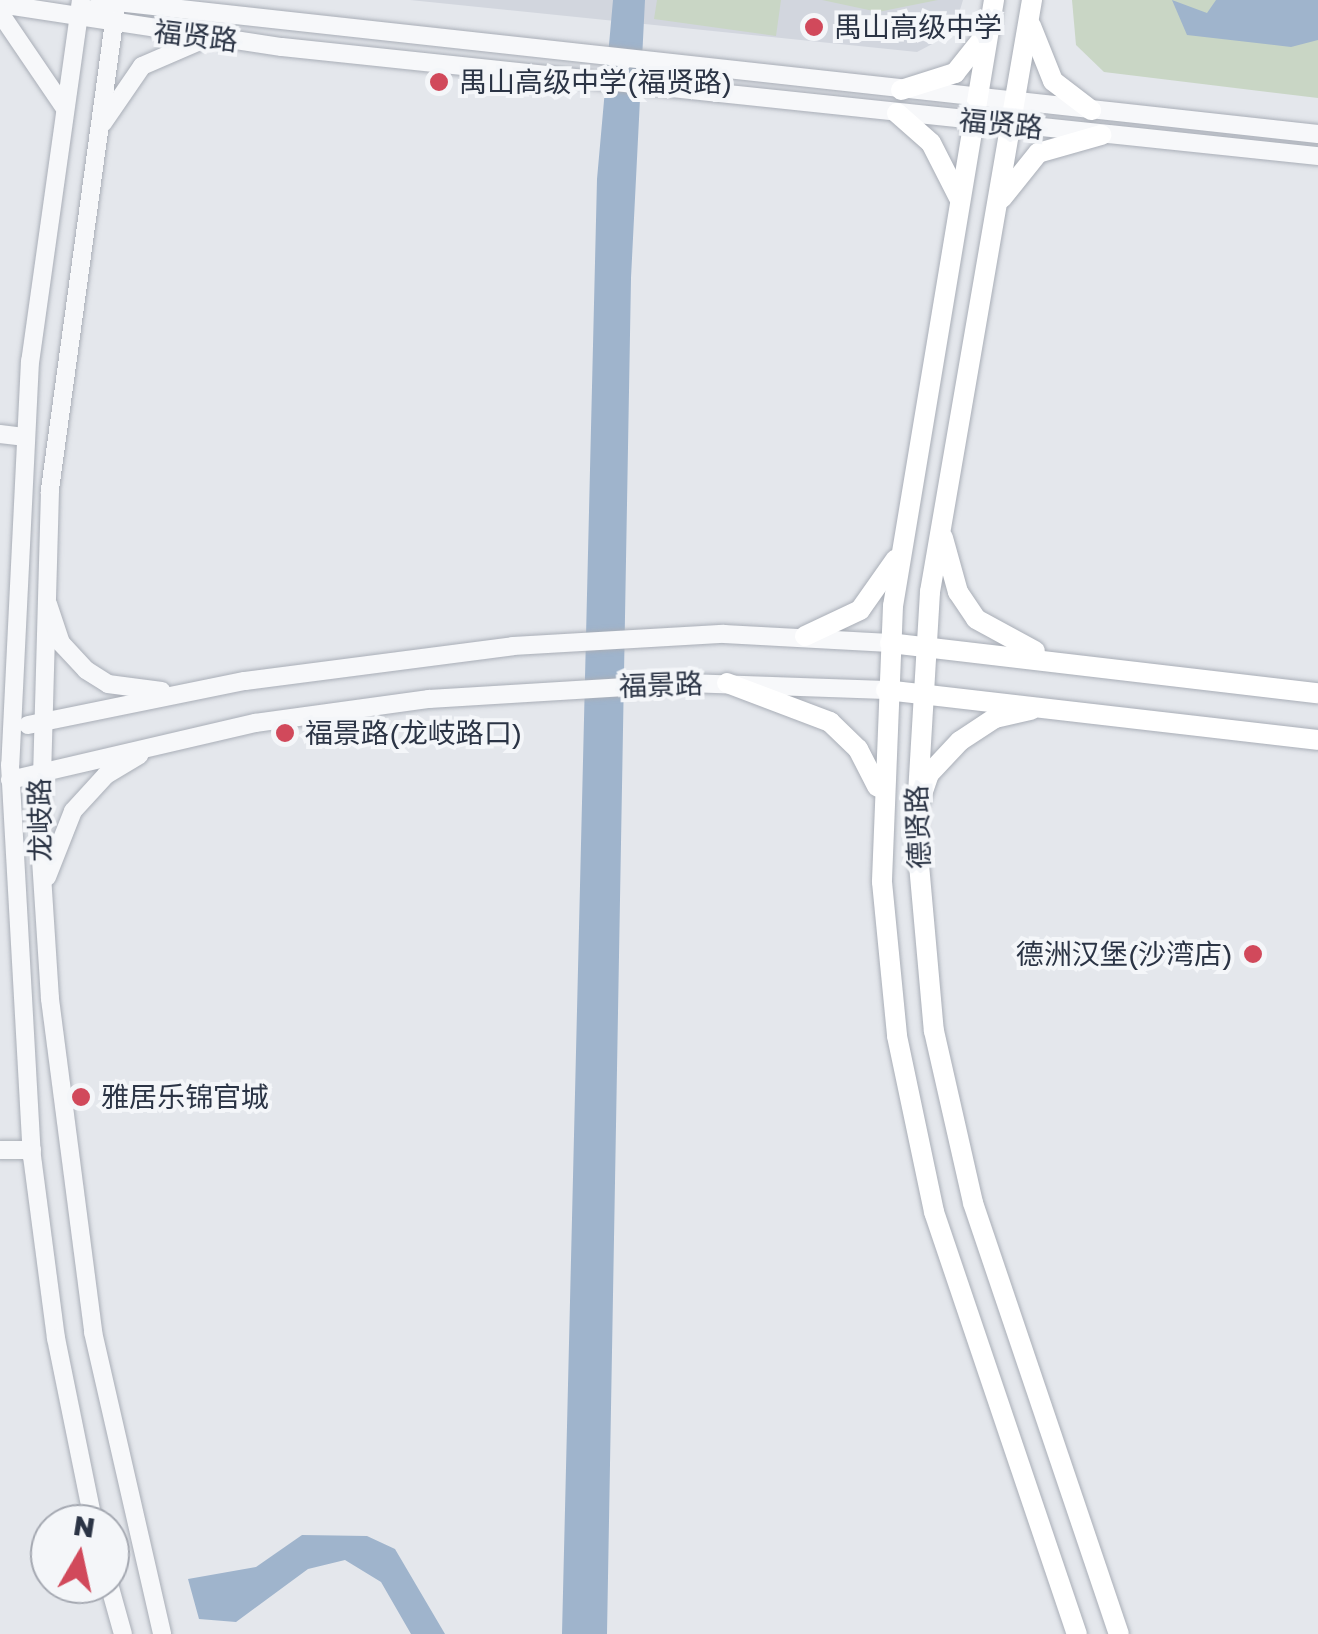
<!DOCTYPE html>
<html>
<head>
<meta charset="utf-8">
<style>
  body { margin:0 }
  #map { position:relative; width:1318px; height:1634px; overflow:hidden; background:#e4e7ec; font-family:"Golos Text","Noto Sans SC",sans-serif }
  div>[style] { position:absolute }
  [style*='--x'] { left:calc(var(--x)*1px); top:calc(var(--y)*1px); width:calc(var(--w)*1px); rotate:calc(var(--a)*1deg) }
  .built>* { inset:0; background:#d2d6de }
  .green>* { inset:0; background:#c9d6c5 }
  .water>* { inset:0; background:#9fb4cc }
  .roads { filter:drop-shadow(0 0 2px #a9aeb7) drop-shadow(0 0 2px #a9aeb7) }
  .minor>* { height:18px; margin:-9px; padding:0 9px; transform-origin:9px; border-radius:9px; background:#f7f8fa }
  .major>* { height:20px; margin:-10px; padding:0 10px; transform-origin:10px; border-radius:10px; background:#fff }
  .dots>* { width:28px; height:28px; translate:-50% -50%; box-sizing:border-box; border:5px solid #f4f6f9; border-radius:50% }
  span { translate:-50% -50%; white-space:nowrap; text-align:center; line-height:1.15; -webkit-text-stroke:8px #f4f6f9; paint-order:stroke }
  .poi-label { font-size:28px; color:#2b3445 }
  .left { translate:0 -50%; text-align:left }
  .right { translate:-100% -50%; text-align:right }
  .street-label { font-size:28px; color:#2b3445 }
  .north { position:absolute; left:30px; top:1504px; width:100px; height:100px; box-sizing:border-box; background:#f4f6f9; border:2px solid #a4a8b1; border-radius:50%; rotate:9deg; font-size:28px; font-weight:700; line-height:40px; text-align:center; color:#2b3445 }
  .north::after { content:''; display:block; margin:auto; width:35px; height:45px; background:#d1495b; clip-path:polygon(50% 0,100% 100%,50% 72%,0 100%) }
</style>
</head>
<body>
<div id="map">
  <div class="built">
    <div style="clip-path:polygon(410px 0,963px 0,953px 33px,917px 52px)"></div>
  </div>
  <div class="green">
    <div style="clip-path:polygon(657px 0,781px 0,776px 36px,654px 19px)"></div>
    <div style="clip-path:polygon(822px 0,938px 0,878px 12px)"></div>
    <div style="clip-path:polygon(1072px 0,1318px 0,1318px 98px,1104px 72px,1076px 45px)"></div>
  </div>
  <div class="water">
    <div style="clip-path:polygon(613px 0,645px 0,631px 278px,607px 1634px,562px 1634px,597px 179px)"></div>
    <div style="clip-path:polygon(1172px 0,1207px 13px,1216px 0,1318px 0,1318px 40px,1291px 47px,1187px 35px)"></div>
    <div style="clip-path:polygon(302px 1535px,367px 1536px,395px 1549px,445px 1634px,411px 1634px,381px 1582px,345px 1560px,308px 1569px,236px 1622px,199px 1619px,188px 1579px,256px 1567px)"></div>
  </div>
  <div class="roads">
    <div class="minor">
      <div style="--x:81;--y:0;--w:365;--a:98"></div>
      <div style="--x:30;--y:361;--w:404;--a:92.8"></div>
      <div style="--x:10;--y:765;--w:392;--a:86.8"></div>
      <div style="--x:32;--y:1156;--w:184;--a:82.5"></div>
      <div style="--x:56;--y:1338;--w:190;--a:78.5"></div>
      <div style="--x:117;--y:0;--w:496;--a:97.8"></div>
      <div style="--x:50;--y:491;--w:353;--a:91.6"></div>
      <div style="--x:40;--y:844;--w:155;--a:86.3"></div>
      <div style="--x:50;--y:999;--w:336;--a:82.6"></div>
      <div style="--x:93;--y:1332;--w:310;--a:77.1"></div>
      <div style="--x:0;--y:4;--w:285;--a:8.7"></div>
      <div style="--x:282;--y:47;--w:1042;--a:6.01"></div>
      <div style="--x:0;--y:13;--w:114;--a:55.8"></div>
      <div style="--x:79;--y:13;--w:40;--a:-16"></div>
      <div style="--x:117;--y:2;--w:1208;--a:6.27"></div>
      <div style="--x:103;--y:123;--w:69;--a:-55.6"></div>
      <div style="--x:142;--y:66;--w:63;--a:-23.3"></div>
      <div style="--x:0;--y:434;--w:24;--a:7"></div>
      <div style="--x:48;--y:604;--w:41;--a:71.6"></div>
      <div style="--x:61;--y:643;--w:37;--a:47"></div>
      <div style="--x:86;--y:670;--w:26;--a:32"></div>
      <div style="--x:108;--y:684;--w:54;--a:7.4"></div>
      <div style="--x:28;--y:725;--w:221;--a:-11.5"></div>
      <div style="--x:245;--y:681;--w:270;--a:-7.4"></div>
      <div style="--x:513;--y:646;--w:211;--a:-3.3"></div>
      <div style="--x:724;--y:634;--w:166;--a:3.1"></div>
      <div style="--x:10;--y:780;--w:252;--a:-13.1"></div>
      <div style="--x:255;--y:723;--w:176;--a:-7.9"></div>
      <div style="--x:429;--y:699;--w:258;--a:-3.5"></div>
      <div style="--x:687;--y:683;--w:199;--a:2"></div>
      <div style="--x:47;--y:877;--w:71;--a:-68.5"></div>
      <div style="--x:73;--y:811;--w:49;--a:-47.5"></div>
      <div style="--x:106;--y:775;--w:39;--a:-31"></div>
      <div style="--x:0;--y:1150;--w:32;--a:0"></div>
      <div style="--x:109;--y:1584;--w:52;--a:74.4"></div>
    </div>
    <div class="major">
      <div style="--x:994;--y:0;--w:614;--a:99.46"></div>
      <div style="--x:893;--y:606;--w:276;--a:92.3"></div>
      <div style="--x:882;--y:882;--w:155;--a:84.4"></div>
      <div style="--x:897;--y:1036;--w:180;--a:78.1"></div>
      <div style="--x:934;--y:1212;--w:446;--a:71.3"></div>
      <div style="--x:1032;--y:0;--w:601;--a:99.78"></div>
      <div style="--x:930;--y:592;--w:239;--a:93.4"></div>
      <div style="--x:916;--y:831;--w:201;--a:84.9"></div>
      <div style="--x:934;--y:1031;--w:176;--a:77.2"></div>
      <div style="--x:973;--y:1203;--w:455;--a:71.3"></div>
      <div style="--x:1031;--y:26;--w:59;--a:68.2"></div>
      <div style="--x:1053;--y:81;--w:48;--a:37.3"></div>
      <div style="--x:901;--y:90;--w:57;--a:-17.5"></div>
      <div style="--x:955;--y:73;--w:50;--a:-51.5"></div>
      <div style="--x:897;--y:113;--w:45;--a:41.4"></div>
      <div style="--x:931;--y:143;--w:62;--a:63"></div>
      <div style="--x:1002;--y:198;--w:58;--a:-51.3"></div>
      <div style="--x:1038;--y:153;--w:66;--a:-15.9"></div>
      <div style="--x:943;--y:538;--w:56;--a:74.5"></div>
      <div style="--x:958;--y:592;--w:32;--a:56"></div>
      <div style="--x:976;--y:619;--w:67;--a:28.5"></div>
      <div style="--x:805;--y:636;--w:61;--a:-25.3"></div>
      <div style="--x:860;--y:610;--w:62;--a:-54.8"></div>
      <div style="--x:890;--y:643;--w:431;--a:6.7"></div>
      <div style="--x:727;--y:683;--w:110;--a:20.7"></div>
      <div style="--x:830;--y:722;--w:39;--a:44"></div>
      <div style="--x:858;--y:749;--w:42;--a:62.8"></div>
      <div style="--x:886;--y:690;--w:435;--a:6.6"></div>
      <div style="--x:920;--y:800;--w:28;--a:-71"></div>
      <div style="--x:929;--y:774;--w:45;--a:-46.8"></div>
      <div style="--x:960;--y:741;--w:42;--a:-33.3"></div>
      <div style="--x:995;--y:718;--w:37;--a:-13"></div>
    </div>
  </div>
  <div class="dots">
    <div style="left:814px;top:27px;background:#d1495b"></div>
    <div style="left:439px;top:82px;background:#d1495b"></div>
    <div style="left:285px;top:733px;background:#d1495b"></div>
    <div style="left:1253px;top:954px;background:#d1495b"></div>
    <div style="left:81px;top:1097px;background:#d1495b"></div>
  </div>
  <div class="poi-label">
    <span class="left" style="left:834px;top:27px">禺山高级中学</span>
    <span class="left" style="left:459px;top:82px">禺山高级中学(福贤路)</span>
    <span class="left" style="left:305px;top:733px">福景路(龙岐路口)</span>
    <span class="right" style="left:1233px;top:954px">德洲汉堡(沙湾店)</span>
    <span class="left" style="left:101px;top:1097px">雅居乐锦官城</span>
  </div>
  <div class="street-label">
    <span style="left:196px;top:36px;rotate:7deg">福贤路</span>
    <span style="left:1001px;top:124px;rotate:6deg">福贤路</span>
    <span style="left:661px;top:685px;rotate:-2deg">福景路</span>
    <span style="left:40px;top:820px;rotate:-91deg">龙岐路</span>
    <span style="left:918px;top:827px;rotate:-92deg">德贤路</span>
  </div>
  <div class="north">N</div>
</div>
</body>
</html>
